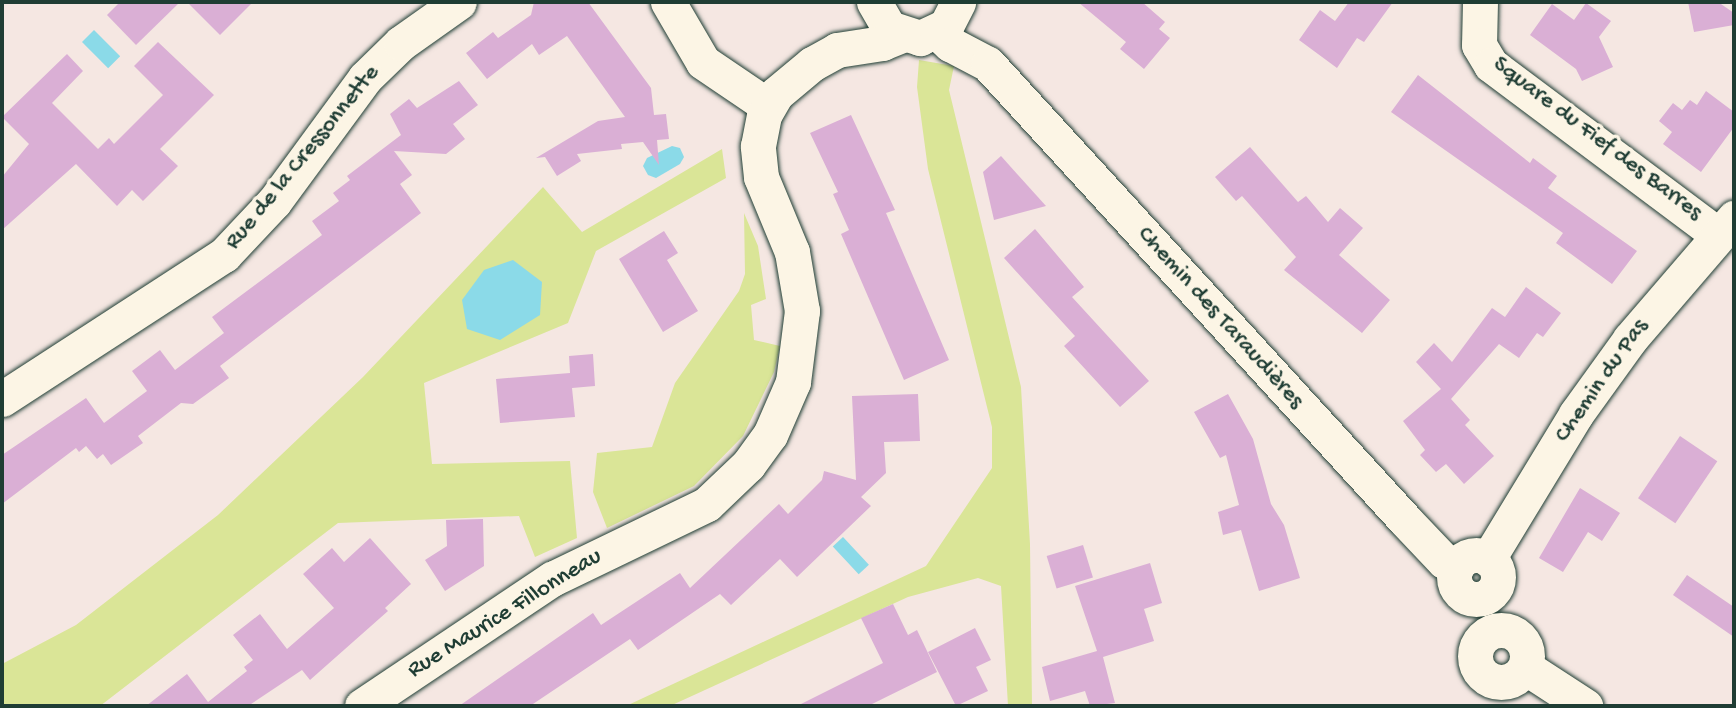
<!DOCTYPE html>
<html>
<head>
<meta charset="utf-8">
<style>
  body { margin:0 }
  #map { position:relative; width:1736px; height:708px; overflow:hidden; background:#f5e7e2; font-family:"Gochi Hand",sans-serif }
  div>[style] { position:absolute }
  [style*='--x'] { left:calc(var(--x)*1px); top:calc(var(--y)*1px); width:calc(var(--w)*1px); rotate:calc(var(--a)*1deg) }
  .green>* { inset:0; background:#dae597 }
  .water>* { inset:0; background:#8bdae8; transform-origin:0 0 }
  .building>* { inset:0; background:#daafd5; transform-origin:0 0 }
  .roads { filter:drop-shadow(0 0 2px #1f3d34) drop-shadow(0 0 2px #1f3d34) }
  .minor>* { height:35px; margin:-17.5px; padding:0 17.5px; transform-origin:17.5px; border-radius:17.5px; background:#fcf5e5 }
  .minor>.ring { margin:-17.5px; padding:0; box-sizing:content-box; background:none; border:35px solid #fcf5e5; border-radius:50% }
  span { translate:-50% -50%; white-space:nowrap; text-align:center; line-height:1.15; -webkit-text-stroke:7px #fcf5e5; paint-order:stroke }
  .street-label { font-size:24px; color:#1f3d34 }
  .frame { position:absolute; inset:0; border:4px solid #1f3d34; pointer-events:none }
</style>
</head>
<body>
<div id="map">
  <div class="green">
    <div style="clip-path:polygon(919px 60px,954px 66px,949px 90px,1021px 387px,1030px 544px,1032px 706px,1008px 706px,1001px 586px,978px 578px,908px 597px,670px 706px,626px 706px,926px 566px,992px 468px,992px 427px,928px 169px,917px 87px)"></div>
    <div style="clip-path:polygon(722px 149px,726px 178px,596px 251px,568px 323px,424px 383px,432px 464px,570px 461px,577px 538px,535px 557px,519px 516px,338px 523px,100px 706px,2px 706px,2px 664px,76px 625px,218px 515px,363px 377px,543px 187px,582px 232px)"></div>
    <div style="clip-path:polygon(744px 213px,758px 246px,766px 299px,751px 305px,754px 340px,780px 346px,774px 372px,743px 436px,694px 486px,607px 528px,593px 492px,597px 453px,652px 447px,675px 383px,739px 291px,745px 274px)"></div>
  </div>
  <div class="water">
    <div style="left:94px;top:30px;width:37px;height:17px;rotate:45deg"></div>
    <div style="clip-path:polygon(672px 146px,680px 148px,684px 157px,680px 164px,656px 178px,648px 175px,643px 166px,647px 158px)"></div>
    <div style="clip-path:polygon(513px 260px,542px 282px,540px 315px,500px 340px,467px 329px,462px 300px,484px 270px)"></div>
    <div style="left:843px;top:537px;width:38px;height:14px;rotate:47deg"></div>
  </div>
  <div class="building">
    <div style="clip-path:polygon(120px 2px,180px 2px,136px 45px,107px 15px)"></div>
    <div style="clip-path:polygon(187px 2px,253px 2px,220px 35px)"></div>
    <div style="clip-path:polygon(534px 2px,588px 2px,651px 88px,654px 115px,666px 114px,669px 139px,657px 140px,659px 165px,643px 142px,621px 144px,622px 149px,577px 154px,581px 161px,557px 176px,545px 157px,536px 158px,598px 121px,625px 117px,567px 36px,539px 55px,532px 44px,487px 79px,466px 53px,493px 32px,498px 38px,531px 15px)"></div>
    <div style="clip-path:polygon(1078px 2px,1142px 2px,1165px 22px,1159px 29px,1170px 38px,1144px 69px,1120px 49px,1126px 42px)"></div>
    <div style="clip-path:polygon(1349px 2px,1393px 2px,1364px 42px,1357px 38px,1337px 68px,1299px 40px,1320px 10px,1335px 21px)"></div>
    <div style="clip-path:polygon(1688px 2px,1718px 2px,1734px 13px,1734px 25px,1694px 32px)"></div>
    <div style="clip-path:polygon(1586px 3px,1611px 21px,1599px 37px,1613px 67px,1582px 81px,1576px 69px,1530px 35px,1552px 4px,1574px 20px)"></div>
    <div style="clip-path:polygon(158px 42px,214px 95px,160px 149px,178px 166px,143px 201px,132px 190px,117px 206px,76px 164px,2px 230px,2px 177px,29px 144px,2px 117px,67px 54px,83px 71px,52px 103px,98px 149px,109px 138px,114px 144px,163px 95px,134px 66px)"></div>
    <div style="clip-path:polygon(1418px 75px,1530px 163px,1533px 158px,1557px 176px,1548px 188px,1637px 251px,1612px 284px,1556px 243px,1563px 233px,1391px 112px)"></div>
    <div style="clip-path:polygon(459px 81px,478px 105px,453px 124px,465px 139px,446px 154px,394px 151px,412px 175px,400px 184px,421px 213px,220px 366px,229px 378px,193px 404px,181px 403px,138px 436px,143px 443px,111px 465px,103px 454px,97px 459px,86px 446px,79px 452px,76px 448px,2px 504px,2px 455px,86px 398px,104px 423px,147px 391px,132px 371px,160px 350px,175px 370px,224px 333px,212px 317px,322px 235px,312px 221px,339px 201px,333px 193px,350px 180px,347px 176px,401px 135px,390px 114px,409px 99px,417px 108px)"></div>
    <div style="clip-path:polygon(1706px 91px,1734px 112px,1734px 127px,1701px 172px,1663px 144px,1672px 132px,1659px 121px,1673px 103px,1682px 110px,1690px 100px,1697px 105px)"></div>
    <div style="clip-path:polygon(851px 115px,895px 210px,886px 213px,949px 360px,904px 380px,841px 234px,849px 230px,833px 194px,838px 192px,810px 133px)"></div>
    <div style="clip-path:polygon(1250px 147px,1298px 202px,1306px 196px,1328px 222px,1340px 208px,1363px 228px,1339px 255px,1390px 300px,1362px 333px,1284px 270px,1296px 257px,1242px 196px,1236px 201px,1215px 177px)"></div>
    <div style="clip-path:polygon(1001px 156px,1046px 206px,994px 220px,983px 172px)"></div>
    <div style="clip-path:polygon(1035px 229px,1084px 287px,1072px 297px,1149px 381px,1120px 407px,1064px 346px,1075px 336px,1004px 258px)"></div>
    <div style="clip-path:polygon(664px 231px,678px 253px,667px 260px,698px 311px,663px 332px,619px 259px)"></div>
    <div style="clip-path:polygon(1526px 287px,1561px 313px,1543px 337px,1537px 333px,1519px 358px,1499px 344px,1451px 399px,1470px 420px,1465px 425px,1494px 456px,1464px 484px,1446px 464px,1436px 472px,1420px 455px,1425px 450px,1403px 421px,1441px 389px,1416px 362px,1434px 343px,1452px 362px,1492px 308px,1505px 317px)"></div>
    <div style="clip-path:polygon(593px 354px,595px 386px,572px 388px,575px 417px,500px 423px,496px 379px,570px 373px,569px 356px)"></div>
    <div style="clip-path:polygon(918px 394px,920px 441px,884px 442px,886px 473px,861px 497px,871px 506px,797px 577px,780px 559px,731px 605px,720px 594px,638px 650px,630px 639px,530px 706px,459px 706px,593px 613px,601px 625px,680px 573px,690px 588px,779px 504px,788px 514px,822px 480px,824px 471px,856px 480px,852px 396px)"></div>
    <div style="clip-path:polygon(1228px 394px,1253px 439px,1271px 504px,1284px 525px,1300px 578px,1259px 591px,1241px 530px,1223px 535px,1218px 512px,1239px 505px,1226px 455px,1220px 458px,1194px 412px)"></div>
    <div style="left:1680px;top:436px;width:45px;height:75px;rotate:34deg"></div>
    <div style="clip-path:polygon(1580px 488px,1620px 513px,1602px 541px,1588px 532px,1563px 572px,1539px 558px)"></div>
    <div style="clip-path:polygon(483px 519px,484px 566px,445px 591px,425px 560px,447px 546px,446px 520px)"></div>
    <div style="clip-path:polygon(370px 538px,411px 584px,385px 608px,388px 611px,310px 680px,302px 670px,248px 706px,146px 706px,187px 674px,208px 702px,247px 671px,244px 667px,253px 660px,233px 635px,260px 614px,287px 649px,334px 608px,303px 574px,332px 548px,344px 562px)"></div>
    <div style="left:1083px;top:545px;width:34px;height:38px;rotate:73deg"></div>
    <div style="clip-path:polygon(1150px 563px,1162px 603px,1144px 609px,1154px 641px,1103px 657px,1115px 703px,1090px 706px,1085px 691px,1050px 701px,1042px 667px,1097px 651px,1075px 586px)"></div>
    <div style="clip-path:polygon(1687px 575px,1734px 607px,1734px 637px,1673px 595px)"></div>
    <div style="clip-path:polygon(893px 604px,908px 635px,917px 630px,937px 672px,868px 706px,797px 706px,883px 663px,861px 618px)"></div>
    <div style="clip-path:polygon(975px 628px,991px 660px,976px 667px,988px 691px,956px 706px,928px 652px)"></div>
  </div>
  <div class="roads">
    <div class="minor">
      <div style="--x:668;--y:2;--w:69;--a:59.7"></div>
      <div style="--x:703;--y:62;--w:78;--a:34.1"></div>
      <div style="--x:874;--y:2;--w:30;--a:60"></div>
      <div style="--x:889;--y:28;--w:33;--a:18"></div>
      <div style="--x:920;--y:38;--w:29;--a:-25"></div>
      <div style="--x:946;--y:26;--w:27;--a:-63"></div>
      <div style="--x:1480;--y:2;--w:43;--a:91.3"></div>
      <div style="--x:1479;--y:45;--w:23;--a:59"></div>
      <div style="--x:1491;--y:65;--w:282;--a:36.8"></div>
      <div style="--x:937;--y:32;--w:18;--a:43"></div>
      <div style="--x:950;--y:44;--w:43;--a:27.8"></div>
      <div style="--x:988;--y:64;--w:619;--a:47.55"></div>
      <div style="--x:1406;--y:521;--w:55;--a:46.5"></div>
      <div style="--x:1444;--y:561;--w:14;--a:21"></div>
      <div style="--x:2;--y:399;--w:265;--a:-33"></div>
      <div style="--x:224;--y:255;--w:73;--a:-46.7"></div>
      <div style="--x:274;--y:202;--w:154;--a:-53.7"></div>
      <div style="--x:365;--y:78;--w:50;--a:-44.2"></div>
      <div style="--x:401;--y:43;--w:71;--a:-35.3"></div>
      <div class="ring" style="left:1454px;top:555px;width:9px;height:9px"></div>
      <div style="--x:1488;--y:559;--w:170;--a:-58.7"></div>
      <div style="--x:1576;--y:414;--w:92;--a:-54.2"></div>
      <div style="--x:1630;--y:339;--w:160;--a:-49.3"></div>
      <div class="ring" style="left:1475px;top:630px;width:17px;height:17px"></div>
      <div style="--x:1525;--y:667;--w:72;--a:33"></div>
      <div style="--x:362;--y:706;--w:229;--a:-33.8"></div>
      <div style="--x:552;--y:579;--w:172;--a:-25.8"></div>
      <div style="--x:707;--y:504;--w:57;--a:-43.6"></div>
      <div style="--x:748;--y:465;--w:37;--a:-54"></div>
      <div style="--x:770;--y:435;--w:58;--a:-66.5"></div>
      <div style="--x:793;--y:382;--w:72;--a:-82.8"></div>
      <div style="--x:802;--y:311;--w:60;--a:-99.6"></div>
      <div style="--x:792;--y:252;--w:81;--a:-112.5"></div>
      <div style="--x:761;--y:177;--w:31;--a:-96"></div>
      <div style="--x:758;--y:146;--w:32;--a:-79"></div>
      <div style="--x:764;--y:115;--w:24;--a:-60"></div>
      <div style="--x:776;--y:94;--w:47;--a:-39.8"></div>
      <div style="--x:812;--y:64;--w:29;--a:-29"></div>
      <div style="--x:837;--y:50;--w:46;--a:-8.8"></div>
      <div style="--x:882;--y:43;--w:22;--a:-22"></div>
    </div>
  </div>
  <div class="street-label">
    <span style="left:1597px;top:139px;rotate:37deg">Square du Fief des Barres</span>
    <span style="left:303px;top:158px;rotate:-51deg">Rue de la Cressonnette</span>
    <span style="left:1220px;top:318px;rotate:48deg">Chemin des Taraudières</span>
    <span style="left:1602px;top:381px;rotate:-55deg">Chemin du Pas</span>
    <span style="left:505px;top:614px;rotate:-32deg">Rue Maurice Fillonneau</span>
  </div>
  <div class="frame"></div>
</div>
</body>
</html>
